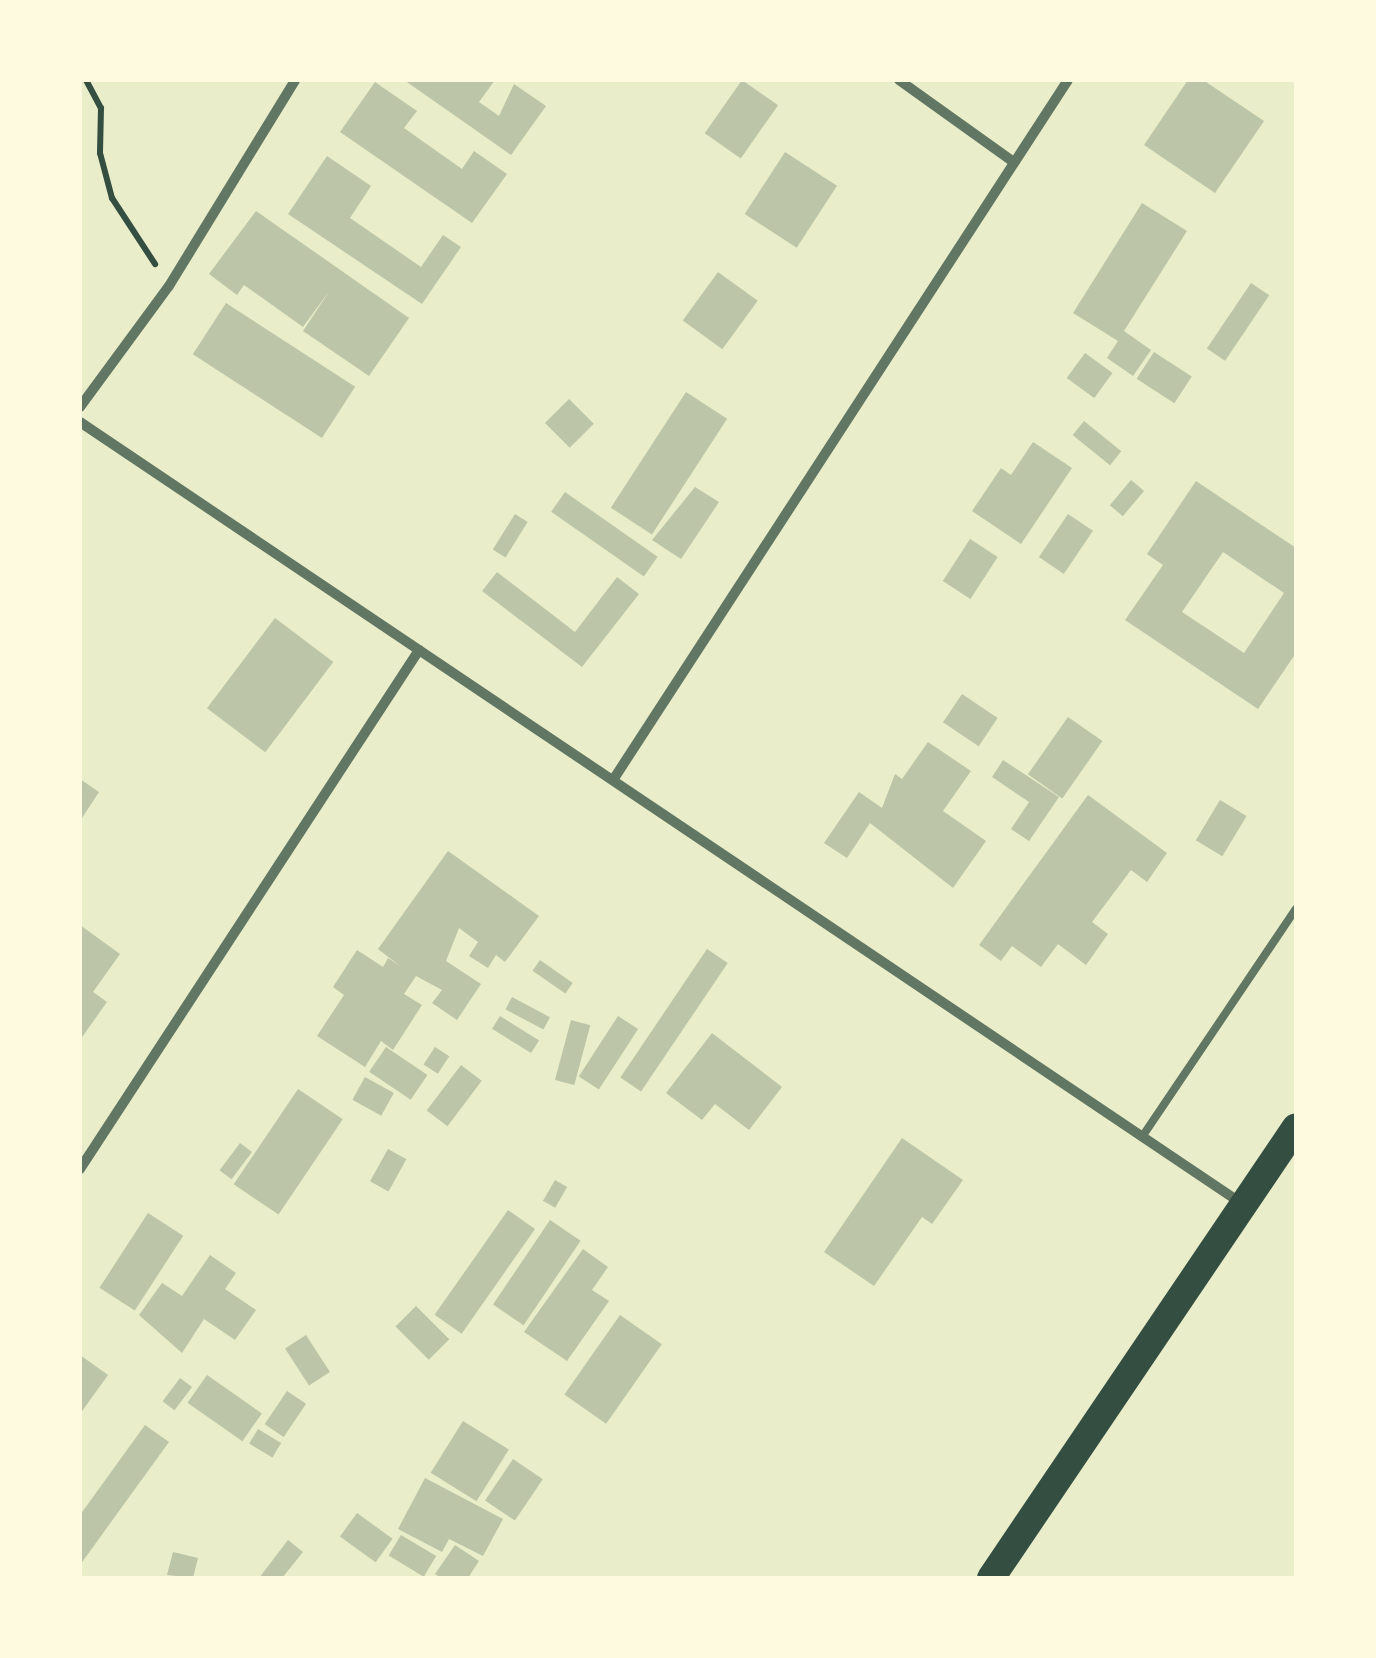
<!DOCTYPE html>
<html>
<head>
<meta charset="utf-8">
<style>
	body { margin:0 }
	#map { position:relative; width:1376px; height:1658px; overflow:hidden; background:#e9edc9; font-family:"DejaVu Sans",sans-serif }
	div>[style] { position:absolute }
	.building>* { inset:0; background:#bcc5a7; transform-origin:0 0 }
	.path>* { height:6px; margin:-3px; padding:0 3px; transform-origin:3px; border-radius:3px; background:#344e41 }
	.service>* { height:8px; margin:-4px; padding:0 4px; transform-origin:4px; border-radius:4px; background:#617663 }
	.minor>* { height:10px; margin:-5px; padding:0 5px; transform-origin:5px; border-radius:5px; background:#617663 }
	.trunk>* { height:28px; margin:-14px; padding:0 14px; transform-origin:14px; border-radius:14px; background:#344e41 }
	span { translate:-50% -50%; white-space:nowrap; text-align:center; line-height:1.15; -webkit-text-stroke:9px #fefae0; paint-order:stroke }
	.frame { position:absolute; inset:0; border:82px solid #fefae0; pointer-events:none }
</style>
</head>
<body>
<div id="map">
	<div class="building">
		<i style="clip-path:polygon(404px 80px,495px 80px,479px 102px,499px 116px,514px 84px,546px 106px,511px 155px)"></i>
		<i style="left:742px;top:80px;width:44px;height:65px;rotate:35deg"></i>
		<i style="clip-path:polygon(1188px 80px,1203px 80px,1264px 121px,1215px 193px,1144px 145px)"></i>
		<i style="clip-path:polygon(375px 82px,417px 111px,404px 128px,462px 169px,474px 151px,507px 174px,472px 223px,340px 132px)"></i>
		<i style="left:785px;top:152px;width:62px;height:74px;rotate:33deg"></i>
		<i style="clip-path:polygon(327px 156px,371px 186px,350px 218px,421px 267px,443px 235px,461px 247px,422px 304px,288px 214px)"></i>
		<i style="clip-path:polygon(1142px 203px,1187px 231px,1124px 331px,1151px 350px,1133px 376px,1107px 358px,1118px 341px,1073px 313px)"></i>
		<i style="clip-path:polygon(256px 211px,409px 318px,369px 376px,303px 331px,330px 290px,303px 327px,244px 285px,237px 295px,209px 274px)"></i>
		<i style="left:718px;top:272px;width:49px;height:60px;rotate:36deg"></i>
		<i style="left:1251px;top:283px;width:22px;height:79px;rotate:34deg"></i>
		<i style="left:226px;top:303px;width:154px;height:61px;rotate:33deg"></i>
		<i style="left:1154px;top:352px;width:45px;height:32px;rotate:33deg"></i>
		<i style="left:1085px;top:353px;width:34px;height:31px;rotate:36deg"></i>
		<i style="left:686px;top:392px;width:49px;height:138px;rotate:33deg"></i>
		<i style="left:569px;top:399px;width:35px;height:34px;rotate:45deg"></i>
		<i style="left:1084px;top:421px;width:48px;height:18px;rotate:39deg"></i>
		<i style="clip-path:polygon(1033px 442px,1072px 468px,1021px 544px,972px 511px,1001px 468px,1011px 475px)"></i>
		<i style="left:1131px;top:480px;width:17px;height:33px;rotate:40deg"></i>
		<i style="clip-path:polygon(evenodd,1196px 481px,1296px 548px,1296px 653px,1258px 709px,1125px 620px,1163px 565px,1147px 554px,1196px 481px,1223px 552px,1284px 593px,1244px 653px,1182px 612px,1223px 552px)"></i>
		<i style="clip-path:polygon(695px 487px,719px 502px,681px 559px,652px 540px)"></i>
		<i style="left:565px;top:492px;width:113px;height:24px;rotate:35deg"></i>
		<i style="left:515px;top:514px;width:15px;height:42px;rotate:32deg"></i>
		<i style="left:1068px;top:514px;width:30px;height:52px;rotate:34deg"></i>
		<i style="left:970px;top:539px;width:33px;height:50px;rotate:33deg"></i>
		<i style="clip-path:polygon(497px 572px,575px 632px,617px 577px,639px 594px,582px 667px,482px 591px)"></i>
		<i style="left:275px;top:618px;width:73px;height:113px;rotate:37deg"></i>
		<i style="left:962px;top:694px;width:43px;height:34px;rotate:34deg"></i>
		<i style="left:1068px;top:717px;width:42px;height:70px;rotate:35deg"></i>
		<i style="clip-path:polygon(928px 742px,971px 771px,943px 811px,986px 841px,953px 888px,870px 823px,847px 858px,824px 843px,859px 792px,882px 808px,895px 774px,902px 779px)"></i>
		<i style="clip-path:polygon(1003px 760px,1059px 797px,1029px 841px,1011px 829px,1029px 802px,992px 777px)"></i>
		<i style="clip-path:polygon(80px 779px,99px 792px,80px 821px)"></i>
		<i style="clip-path:polygon(1088px 795px,1167px 853px,1147px 882px,1131px 870px,1092px 922px,1108px 934px,1086px 965px,1058px 944px,1041px 967px,1012px 946px,1001px 961px,979px 945px)"></i>
		<i style="left:1220px;top:800px;width:31px;height:47px;rotate:31deg"></i>
		<i style="clip-path:polygon(448px 851px,539px 916px,505px 962px,496px 955px,488px 968px,469px 956px,478px 942px,459px 928px,446px 961px,481px 984px,457px 1020px,432px 1003px,442px 990px,416px 976px,404px 994px,422px 1005px,393px 1050px,381px 1041px,365px 1067px,317px 1036px,344px 995px,333px 987px,357px 950px,383px 967px,388px 958px,400px 966px,378px 949px)"></i>
		<i style="clip-path:polygon(80px 925px,120px 954px,93px 992px,107px 1002px,80px 1040px)"></i>
		<i style="left:707px;top:949px;width:25px;height:155px;rotate:34deg"></i>
		<i style="left:540px;top:960px;width:40px;height:13px;rotate:35deg"></i>
		<i style="left:512px;top:997px;width:43px;height:14px;rotate:28deg"></i>
		<i style="left:500px;top:1016px;width:46px;height:15px;rotate:32deg"></i>
		<i style="left:618px;top:1016px;width:24px;height:72px;rotate:33deg"></i>
		<i style="left:571px;top:1020px;width:20px;height:62px;rotate:15deg"></i>
		<i style="clip-path:polygon(712px 1033px,782px 1087px,749px 1130px,715px 1104px,702px 1120px,666px 1093px)"></i>
		<i style="left:386px;top:1047px;width:50px;height:30px;rotate:34deg"></i>
		<i style="left:435px;top:1047px;width:17px;height:21px;rotate:33deg"></i>
		<i style="left:461px;top:1065px;width:26px;height:57px;rotate:37deg"></i>
		<i style="left:365px;top:1077px;width:33px;height:26px;rotate:29deg"></i>
		<i style="left:298px;top:1089px;width:54px;height:115px;rotate:34deg"></i>
		<i style="clip-path:polygon(902px 1138px,963px 1180px,932px 1224px,922px 1217px,874px 1286px,824px 1252px)"></i>
		<i style="left:240px;top:1143px;width:15px;height:34px;rotate:37deg"></i>
		<i style="left:388px;top:1149px;width:21px;height:37px;rotate:29deg"></i>
		<i style="left:555px;top:1180px;width:14px;height:24px;rotate:30deg"></i>
		<i style="left:508px;top:1210px;width:33px;height:128px;rotate:35deg"></i>
		<i style="left:148px;top:1213px;width:42px;height:89px;rotate:33deg"></i>
		<i style="left:550px;top:1220px;width:37px;height:102px;rotate:34deg"></i>
		<i style="clip-path:polygon(583px 1249px,608px 1267px,592px 1290px,609px 1301px,567px 1361px,524px 1332px)"></i>
		<i style="clip-path:polygon(210px 1255px,236px 1273px,225px 1289px,256px 1310px,235px 1340px,204px 1319px,182px 1353px,139px 1315px,162px 1283px,182px 1296px)"></i>
		<i style="left:416px;top:1306px;width:47px;height:29px;rotate:45deg"></i>
		<i style="left:620px;top:1315px;width:51px;height:97px;rotate:35deg"></i>
		<i style="left:306px;top:1335px;width:44px;height:25px;rotate:57deg"></i>
		<i style="clip-path:polygon(80px 1355px,108px 1375px,80px 1414px)"></i>
		<i style="left:207px;top:1375px;width:67px;height:34px;rotate:35deg"></i>
		<i style="left:180px;top:1378px;width:15px;height:29px;rotate:37deg"></i>
		<i style="left:287px;top:1391px;width:23px;height:40px;rotate:34deg"></i>
		<i style="left:463px;top:1421px;width:54px;height:61px;rotate:32deg"></i>
		<i style="clip-path:polygon(145px 1425px,169px 1442px,80px 1565px,80px 1515px)"></i>
		<i style="left:258px;top:1429px;width:27px;height:17px;rotate:31deg"></i>
		<i style="left:513px;top:1459px;width:36px;height:50px;rotate:34deg"></i>
		<i style="clip-path:polygon(425px 1478px,503px 1519px,483px 1556px,449px 1539px,442px 1552px,398px 1529px)"></i>
		<i style="left:357px;top:1513px;width:44px;height:29px;rotate:36deg"></i>
		<i style="left:401px;top:1535px;width:41px;height:24px;rotate:31deg"></i>
		<i style="clip-path:polygon(288px 1540px,303px 1552px,282px 1578px,259px 1578px)"></i>
		<i style="clip-path:polygon(455px 1545px,479px 1561px,468px 1578px,441px 1578px,435px 1574px)"></i>
		<i style="clip-path:polygon(173px 1552px,198px 1558px,193px 1578px,167px 1575px)"></i>
	</div>
	<div class="path">
		<i style="left:86px;top:80px;width:32px;rotate:62deg"></i>
		<i style="left:101px;top:108px;width:45px;rotate:91.3deg"></i>
		<i style="left:100px;top:153px;width:47px;rotate:75.1deg"></i>
		<i style="left:112px;top:198px;width:79px;rotate:56.9deg"></i>
	</div>
	<div class="service">
		<i style="left:1142px;top:1137px;width:275px;rotate:-56deg"></i>
	</div>
	<div class="minor">
		<i style="left:899px;top:80px;width:139px;rotate:35.6deg"></i>
		<i style="left:80px;top:407px;width:150px;rotate:-53.7deg"></i>
		<i style="left:169px;top:286px;width:241px;rotate:-58.5deg"></i>
		<i style="left:80px;top:422px;width:1399px;rotate:33.93deg"></i>
		<i style="left:615px;top:777px;width:831px;rotate:-56.98deg"></i>
		<i style="left:80px;top:1169px;width:620px;rotate:-56.85deg"></i>
	</div>
	<div class="trunk">
		<i style="left:991px;top:1578px;width:544px;rotate:-55.93deg"></i>
	</div>
	<div class="frame"></div>
</div>
</body>
</html>
